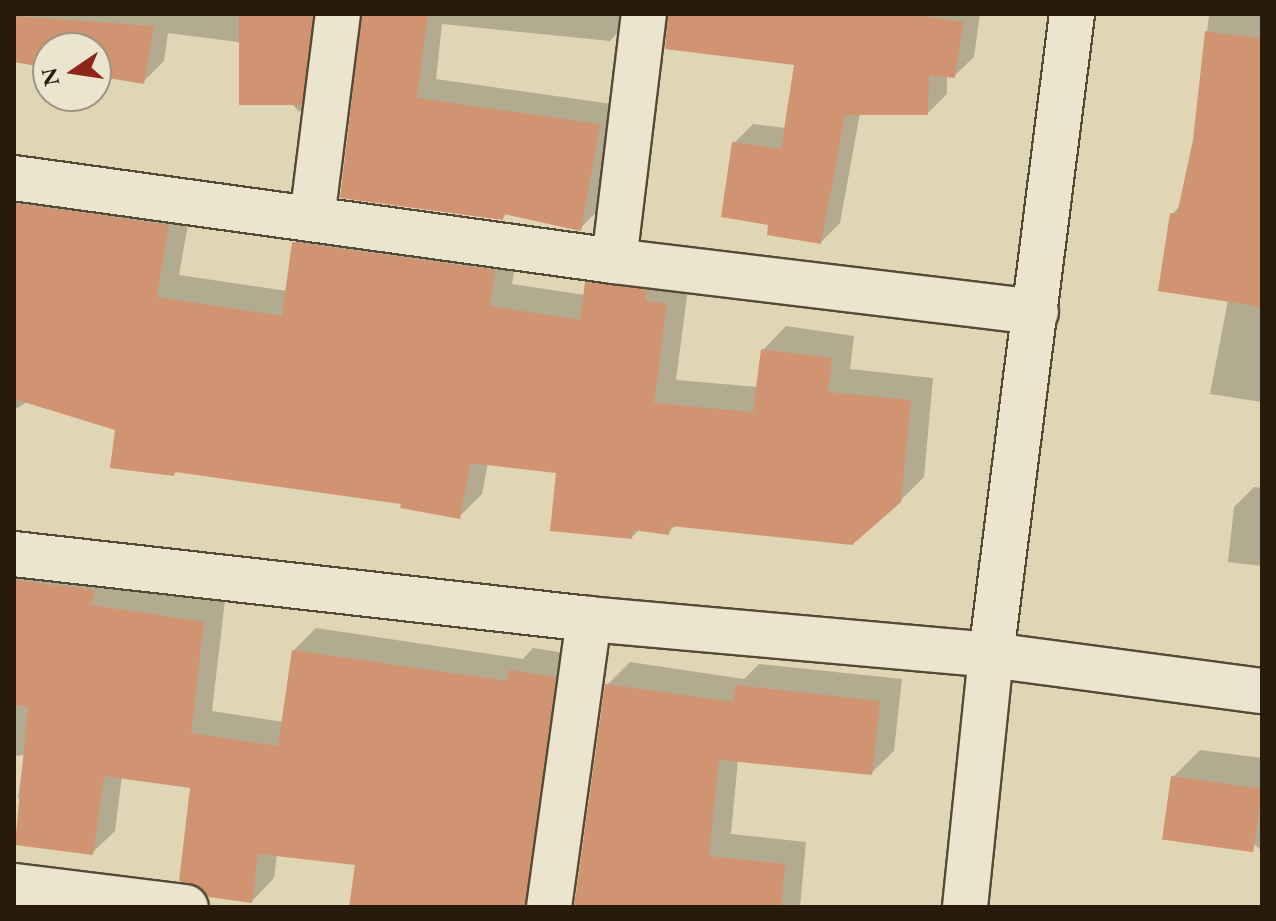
<!DOCTYPE html>
<html>
<head>
<meta charset="utf-8">
<style>
	body { margin:0 }
	#map { position:relative; width:1276px; height:921px; overflow:hidden; background:#e0d6b5; font-family:"EB Garamond",serif }
	div>[style] { position:absolute }
	.shadow>* { inset:0; background:#0003 }
	.building>* { inset:0; background:#d19472; transform-origin:0 0 }
	.roads { filter:drop-shadow(2px 0 #564a36) drop-shadow(-2px 0 #564a36) drop-shadow(0 2px #564a36) drop-shadow(0 -2px #564a36) }
	.minor>* { height:44px; margin:-22px; padding:0 22px; transform-origin:22px; border-radius:22px; background:#ebe4cf }
	.tertiary>* { height:44px; margin:-22px; padding:0 22px; transform-origin:22px; border-radius:22px; background:#ebe4cf }
	span { translate:-50% -50%; white-space:nowrap; text-align:center; line-height:1.15; -webkit-text-stroke:7px #ebe4cf; paint-order:stroke }
	.frame { position:absolute; inset:0; border:16px solid #281b0c; pointer-events:none }
	.north { position:absolute; left:32px; top:32px; width:80px; height:80px; box-sizing:border-box; background:#ebe4cf; border:2px solid #9d9481; border-radius:50%; rotate:257deg; font-size:22px; font-weight:700; line-height:32px; text-align:center; color:#281b0c }
	.north::after { content:''; display:block; margin:auto; width:28px; height:36px; background:#8f2418; clip-path:polygon(50% 0,100% 100%,50% 72%,0 100%) }
</style>
</head>
<body>
<div id="map">
	<div class="shadow">
		<i style="clip-path:polygon(14px 14px,332px 14px,320px 91px,299px 112px,238px 42px,168px 33px,164px 61px,143px 82px,96px 74px,96px 48px,48px 48px,48px 66px,14px 60px)"></i>
		<i style="clip-path:polygon(364px 14px,635px 14px,610px 41px,442px 24px,436px 79px,619px 105px,599px 209px,580px 229px,508px 213px,502px 218px,342px 196px)"></i>
		<i style="clip-path:polygon(669px 14px,980px 14px,974px 57px,954px 76px,947px 75px,947px 94px,928px 113px,860px 113px,840px 223px,821px 242px,771px 223px,734px 143px,753px 124px,786px 128px,797px 64px)"></i>
		<i style="clip-path:polygon(1209px 14px,1262px 14px,1262px 402px,1210px 394px,1228px 300px,1172px 214px,1181px 205px,1195px 140px)"></i>
		<i style="clip-path:polygon(14px 173px,192px 202px,179px 275px,287px 291px,294px 243px,318px 219px,518px 247px,512px 284px,585px 295px,587px 283px,610px 260px,689px 281px,676px 380px,758px 387px,763px 350px,786px 326px,854px 336px,850px 369px,933px 378px,924px 477px,900px 501px,676px 525px,668px 533px,640px 529px,632px 537px,558px 471px,488px 463px,482px 494px,459px 517px,403px 502px,178px 470px,174px 474px,117px 429px,29px 401px,14px 410px)"></i>
		<i style="clip-path:polygon(1254px 487px,1262px 488px,1262px 566px,1228px 562px,1234px 507px)"></i>
		<i style="clip-path:polygon(14px 576px,225px 600px,212px 711px,284px 722px,294px 650px,316px 628px,523px 659px,533px 648px,577px 655px,564px 907px,351px 907px,357px 863px,277px 854px,274px 878px,252px 901px,192px 786px,122px 776px,115px 831px,92px 853px,18px 798px,24px 755px,14px 756px)"></i>
		<i style="clip-path:polygon(630px 662px,744px 679px,759px 664px,902px 679px,894px 751px,871px 773px,738px 760px,731px 834px,806px 842px,800px 907px,576px 907px,607px 685px)"></i>
		<i style="clip-path:polygon(1200px 750px,1262px 758px,1262px 851px,1173px 777px)"></i>
	</div>
	<div class="building">
		<i style="left:239px;top:14px;width:74px;height:91px"></i>
		<i style="clip-path:polygon(362px 14px,428px 14px,417px 98px,600px 124px,581px 231px,504px 214px,503px 220px,340px 198px)"></i>
		<i style="clip-path:polygon(668px 14px,911px 14px,963px 22px,955px 78px,929px 75px,928px 115px,845px 115px,821px 244px,767px 235px,768px 225px,721px 217px,732px 142px,781px 149px,794px 65px,665px 49px)"></i>
		<i style="clip-path:polygon(14px 16px,154px 26px,144px 84px,96px 76px,96px 48px,48px 48px,48px 68px,14px 62px)"></i>
		<i style="clip-path:polygon(1205px 31px,1262px 39px,1262px 307px,1158px 291px,1170px 213px,1177px 214px,1193px 140px)"></i>
		<i style="clip-path:polygon(14px 203px,169px 225px,157px 297px,282px 316px,292px 242px,495px 270px,490px 306px,580px 320px,585px 282px,647px 290px,645px 301px,667px 304px,654px 403px,753px 412px,761px 349px,832px 358px,828px 392px,911px 400px,901px 502px,852px 545px,670px 526px,669px 535px,633px 530px,632px 539px,550px 531px,556px 473px,470px 463px,460px 519px,400px 508px,401px 504px,175px 472px,174px 476px,110px 468px,115px 430px,14px 399px)"></i>
		<i style="clip-path:polygon(14px 580px,95px 590px,91px 605px,204px 622px,191px 733px,278px 746px,292px 650px,507px 681px,509px 670px,556px 677px,525px 907px,349px 907px,355px 865px,258px 854px,252px 903px,209px 897px,200px 887px,179px 881px,190px 788px,104px 776px,93px 855px,15px 845px,28px 706px,14px 705px)"></i>
		<i style="clip-path:polygon(605px 684px,733px 702px,735px 685px,880px 701px,872px 775px,719px 760px,709px 856px,785px 864px,781px 907px,574px 907px)"></i>
		<i style="left:1171px;top:776px;width:92px;height:64px;rotate:8deg"></i>
	</div>
	<div class="roads">
		<div class="minor">
			<i style="left:14px;top:178px;width:606px;rotate:7.88deg"></i>
			<i style="left:614px;top:261px;width:425px;rotate:6.9deg"></i>
			<i style="left:312px;top:219px;width:207px;rotate:-82.8deg"></i>
			<i style="left:614px;top:261px;width:249px;rotate:-83.1deg"></i>
			<i style="left:14px;top:554px;width:579px;rotate:6.45deg"></i>
			<i style="left:589px;top:619px;width:404px;rotate:5.1deg"></i>
			<i style="left:991px;top:655px;width:273px;rotate:7.6deg"></i>
			<i style="left:14px;top:886px;width:173px;rotate:7deg"></i>
			<i style="left:549px;top:907px;width:291px;rotate:-82.1deg"></i>
		</div>
		<div class="tertiary">
			<i style="left:965px;top:907px;width:253px;rotate:-84.1deg"></i>
			<i style="left:991px;top:655px;width:646px;rotate:-82.8deg"></i>
		</div>
	</div>
	<div class="frame"></div>
	<div class="north">N</div>
</div>
</body>
</html>
